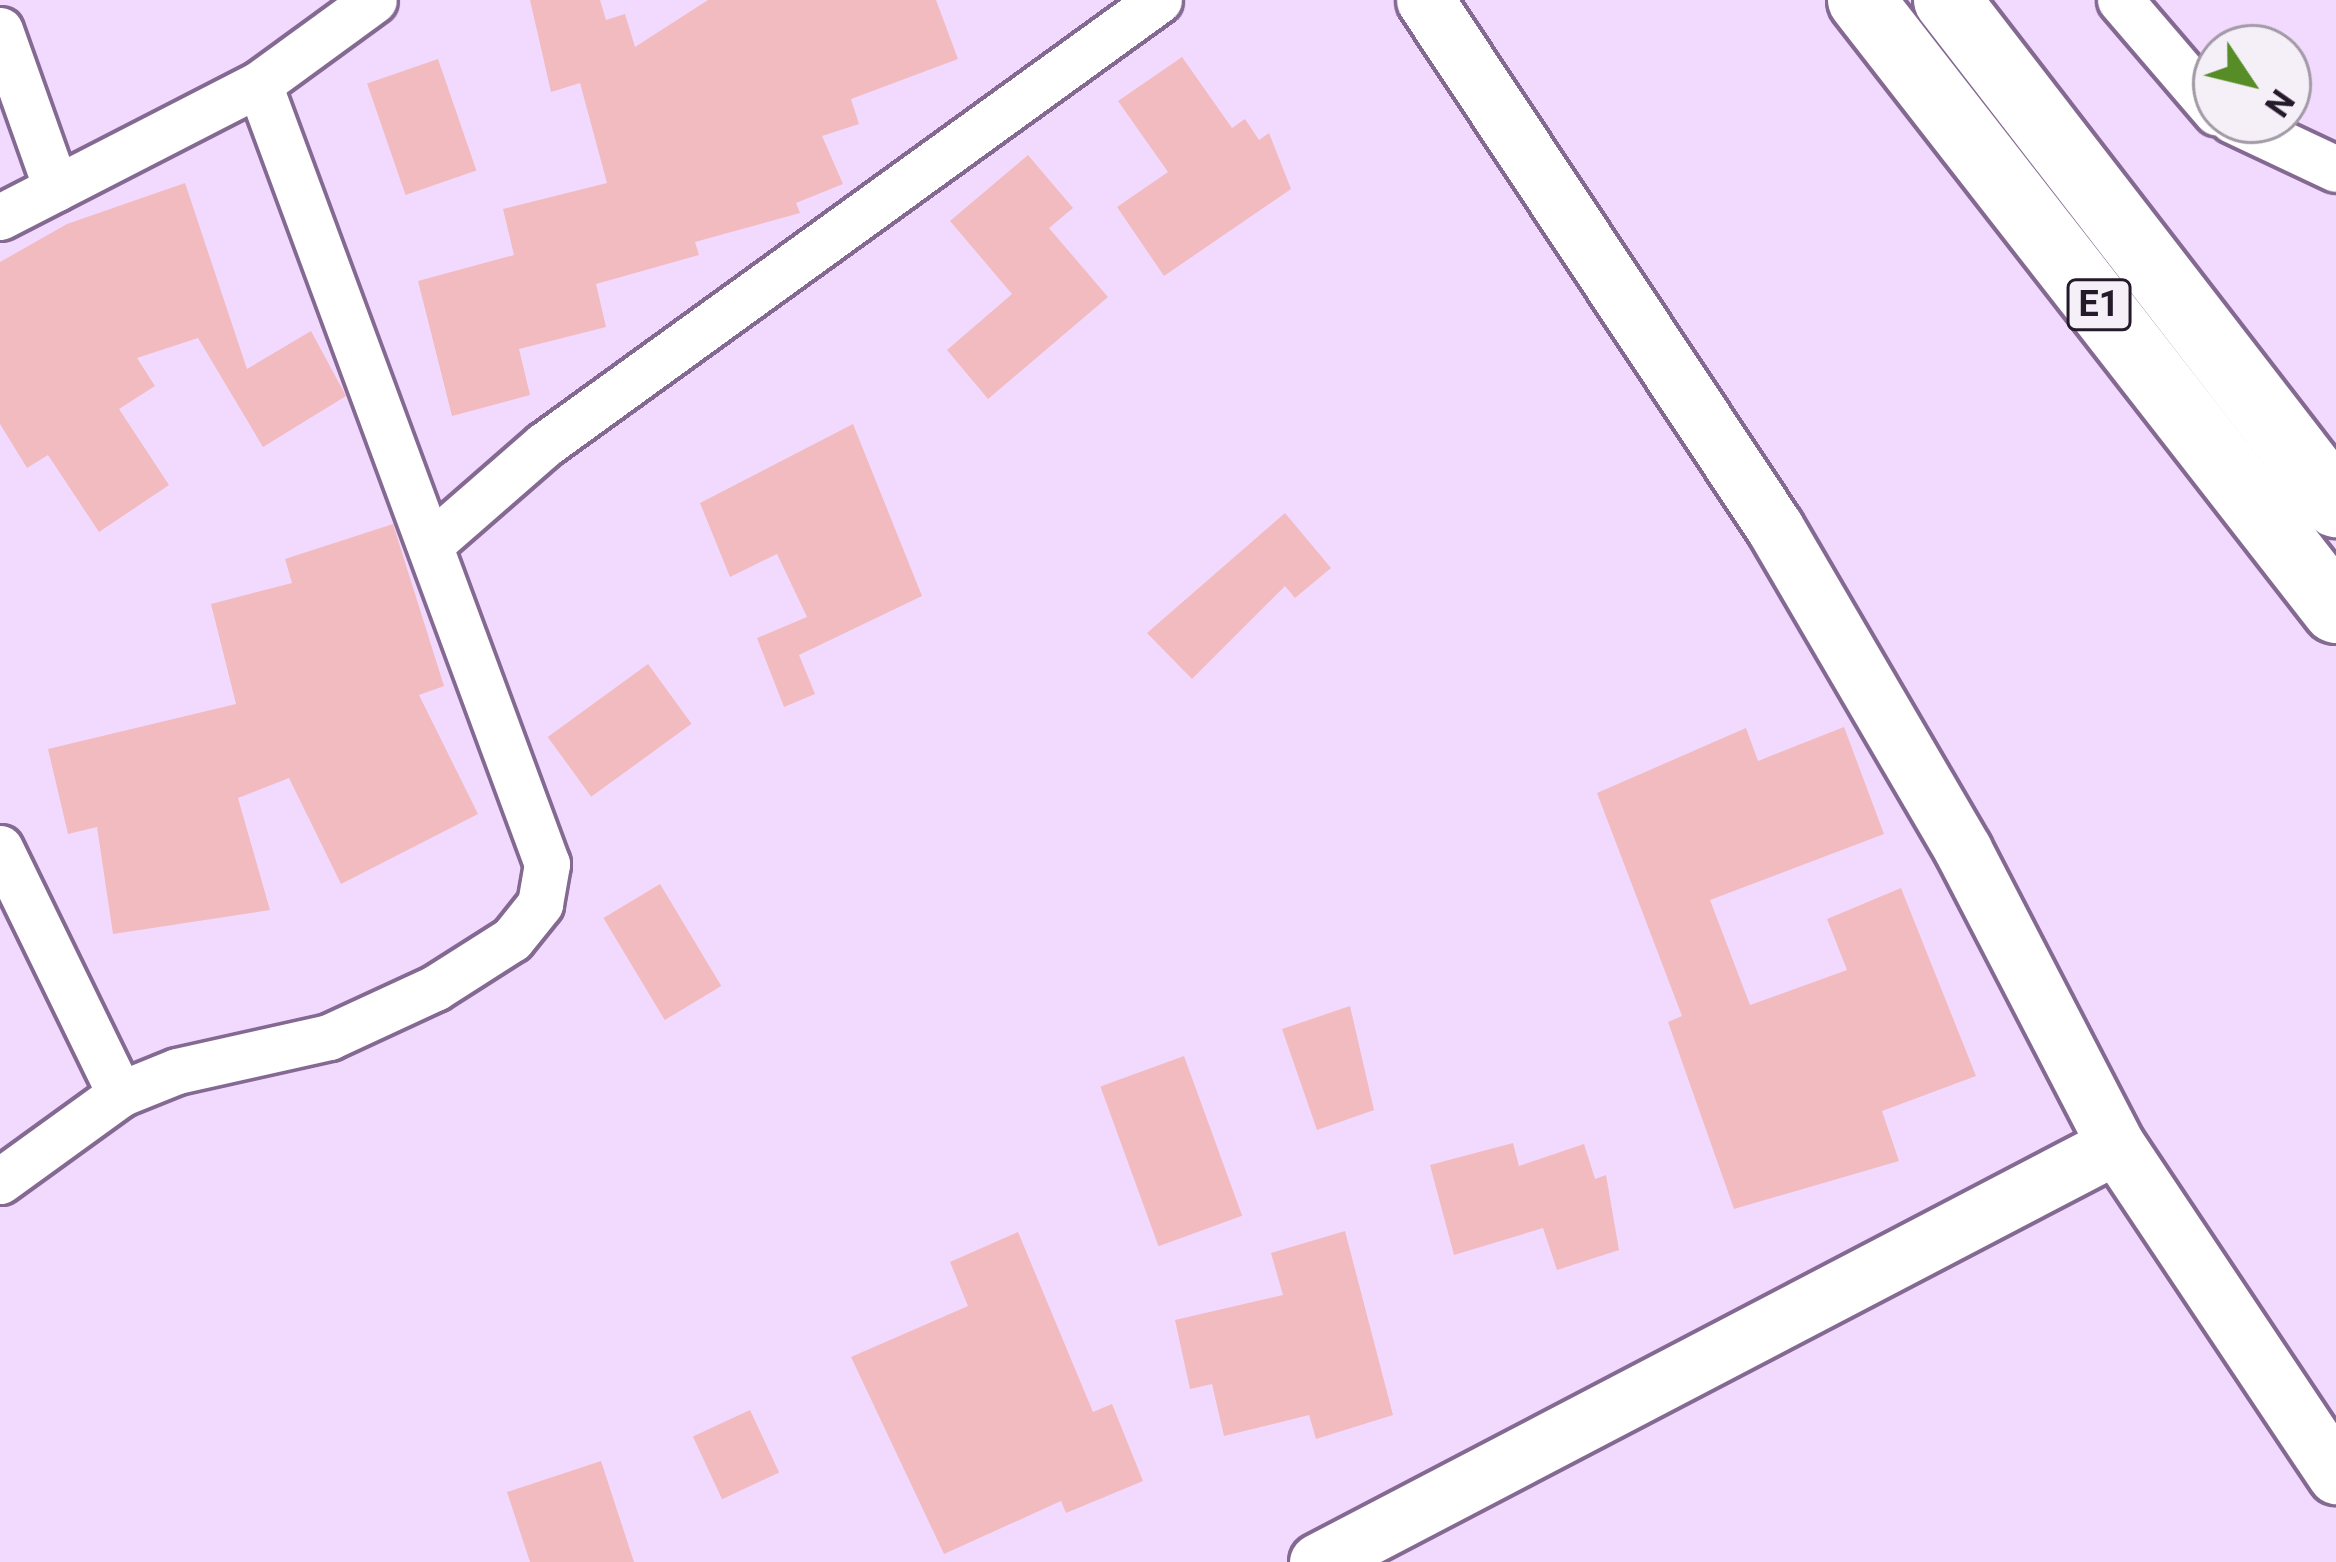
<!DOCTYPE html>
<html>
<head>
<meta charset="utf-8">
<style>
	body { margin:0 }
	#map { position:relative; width:2336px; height:1562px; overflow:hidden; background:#f2daff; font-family:Roboto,sans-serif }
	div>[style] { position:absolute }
	.building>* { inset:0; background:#f2bbbf; transform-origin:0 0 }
	.roads { filter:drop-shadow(3px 0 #846992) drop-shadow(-3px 0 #846992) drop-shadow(0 3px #846992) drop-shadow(0 -3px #846992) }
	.minor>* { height:45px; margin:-22.5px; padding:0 22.5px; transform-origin:22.5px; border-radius:22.5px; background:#fff }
	.tertiary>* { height:57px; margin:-28.5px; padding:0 28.5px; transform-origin:28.5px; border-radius:28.5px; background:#fff }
	.motorway>* { height:66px; margin:-33px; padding:0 33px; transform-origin:33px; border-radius:33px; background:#fff }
	span { translate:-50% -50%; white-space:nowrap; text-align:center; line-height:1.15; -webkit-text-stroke:10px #f5eff8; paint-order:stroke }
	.shield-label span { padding:3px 9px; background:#f5eff8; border:3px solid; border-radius:9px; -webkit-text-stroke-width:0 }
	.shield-label { font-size:36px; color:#251a2a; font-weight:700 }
	.north { position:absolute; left:2192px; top:24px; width:120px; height:120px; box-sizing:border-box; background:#f5eff8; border:3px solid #a29aa6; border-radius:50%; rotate:125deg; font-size:33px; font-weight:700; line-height:48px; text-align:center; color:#251a2a }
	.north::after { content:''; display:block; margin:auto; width:42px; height:54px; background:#568d27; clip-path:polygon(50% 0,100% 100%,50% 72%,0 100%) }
</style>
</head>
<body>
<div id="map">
	<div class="building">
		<i style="clip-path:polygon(530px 0,600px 0,606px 20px,625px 14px,635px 47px,708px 0,936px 0,958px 59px,851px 99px,859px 124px,822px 136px,843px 184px,796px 203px,800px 213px,695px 242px,699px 255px,596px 284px,606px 327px,519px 349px,530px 395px,452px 416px,418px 281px,514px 255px,503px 209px,607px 183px,580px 83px,551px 92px)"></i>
		<i style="clip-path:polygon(1182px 57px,1232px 128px,1245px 119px,1259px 140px,1269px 133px,1291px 189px,1164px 276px,1117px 207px,1168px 172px,1118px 101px)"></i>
		<i style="left:438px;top:59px;width:118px;height:75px;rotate:71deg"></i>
		<i style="clip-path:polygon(1028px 155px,1073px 208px,1049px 228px,1108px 297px,988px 399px,947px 350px,1012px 294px,950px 221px)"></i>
		<i style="clip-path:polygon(185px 183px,247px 369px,311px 331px,346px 396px,263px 447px,198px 338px,137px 358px,155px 386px,119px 409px,169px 485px,99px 532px,48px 455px,27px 468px,0 424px,0 262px,67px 224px)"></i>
		<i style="clip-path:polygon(853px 424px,922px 596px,799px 655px,815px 694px,784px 707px,757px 638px,807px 617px,777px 554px,730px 577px,700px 503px)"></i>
		<i style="clip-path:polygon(1285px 513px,1331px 568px,1295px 598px,1285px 586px,1192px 679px,1147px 633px)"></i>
		<i style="clip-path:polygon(393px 524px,444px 686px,419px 695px,478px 814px,341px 884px,289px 778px,238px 798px,270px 910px,113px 934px,97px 827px,68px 834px,48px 749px,236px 704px,211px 604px,292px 583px,285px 559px)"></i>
		<i style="left:648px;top:664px;width:74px;height:124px;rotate:54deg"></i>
		<i style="clip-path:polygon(1844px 727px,1884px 834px,1710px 900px,1750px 1005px,1847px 970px,1827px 919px,1901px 888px,1976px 1076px,1882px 1111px,1899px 1161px,1734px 1209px,1668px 1022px,1682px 1016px,1597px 793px,1746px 728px,1758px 761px)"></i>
		<i style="left:660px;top:884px;width:119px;height:66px;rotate:59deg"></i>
		<i style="clip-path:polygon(1350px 1006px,1374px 1110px,1317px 1130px,1282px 1029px)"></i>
		<i style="left:1184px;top:1056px;width:170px;height:89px;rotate:70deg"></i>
		<i style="clip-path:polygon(1513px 1143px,1519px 1166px,1584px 1144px,1595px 1179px,1606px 1175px,1619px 1250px,1557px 1270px,1543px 1228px,1454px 1255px,1430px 1165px)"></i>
		<i style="clip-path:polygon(1345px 1231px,1393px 1415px,1316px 1439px,1309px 1415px,1224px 1436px,1212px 1384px,1190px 1389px,1175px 1320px,1283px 1295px,1271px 1253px)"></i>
		<i style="clip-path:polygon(1018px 1232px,1093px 1412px,1112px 1404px,1143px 1481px,1066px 1513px,1061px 1501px,944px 1554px,851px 1357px,968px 1306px,950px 1262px)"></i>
		<i style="left:750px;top:1410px;width:69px;height:63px;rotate:65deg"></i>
		<i style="clip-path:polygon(601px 1461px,634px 1562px,530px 1562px,507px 1492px)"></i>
	</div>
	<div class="roads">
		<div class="minor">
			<i style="left:2120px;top:0;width:148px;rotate:49.4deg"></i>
			<i style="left:0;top:30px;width:168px;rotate:70.5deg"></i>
			<i style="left:2232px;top:120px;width:115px;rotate:25.2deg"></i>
			<i style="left:0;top:217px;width:291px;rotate:-27.2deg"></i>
			<i style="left:259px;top:84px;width:142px;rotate:-36.1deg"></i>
			<i style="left:434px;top:541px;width:146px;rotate:-41.1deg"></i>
			<i style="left:544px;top:445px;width:759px;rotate:-35.89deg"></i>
			<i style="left:0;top:848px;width:274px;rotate:64deg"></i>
			<i style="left:0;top:1181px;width:148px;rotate:-35.9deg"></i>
			<i style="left:120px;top:1094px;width:61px;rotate:-22deg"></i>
			<i style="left:177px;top:1071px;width:156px;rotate:-12.6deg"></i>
			<i style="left:329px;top:1037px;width:117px;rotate:-24.8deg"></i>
			<i style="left:435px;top:988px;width:91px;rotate:-32.5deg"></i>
			<i style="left:512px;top:939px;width:45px;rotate:-51.3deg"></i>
			<i style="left:540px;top:904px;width:41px;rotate:-80.1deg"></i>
			<i style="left:547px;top:864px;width:831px;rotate:-110.27deg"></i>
		</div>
		<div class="tertiary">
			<i style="left:1425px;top:0;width:633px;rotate:56.46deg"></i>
			<i style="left:1775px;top:528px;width:373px;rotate:59.7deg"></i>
			<i style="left:1963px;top:850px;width:332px;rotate:62.6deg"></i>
			<i style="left:2116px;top:1145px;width:397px;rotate:56.3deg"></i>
			<i style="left:1318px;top:1562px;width:900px;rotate:-27.59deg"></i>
		</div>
		<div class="motorway">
			<i style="left:1861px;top:0;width:773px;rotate:52.09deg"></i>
			<i style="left:1947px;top:0;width:637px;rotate:52.34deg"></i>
		</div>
	</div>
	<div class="shield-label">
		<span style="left:2099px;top:305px">E1</span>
	</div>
	<div class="north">N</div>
</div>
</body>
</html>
